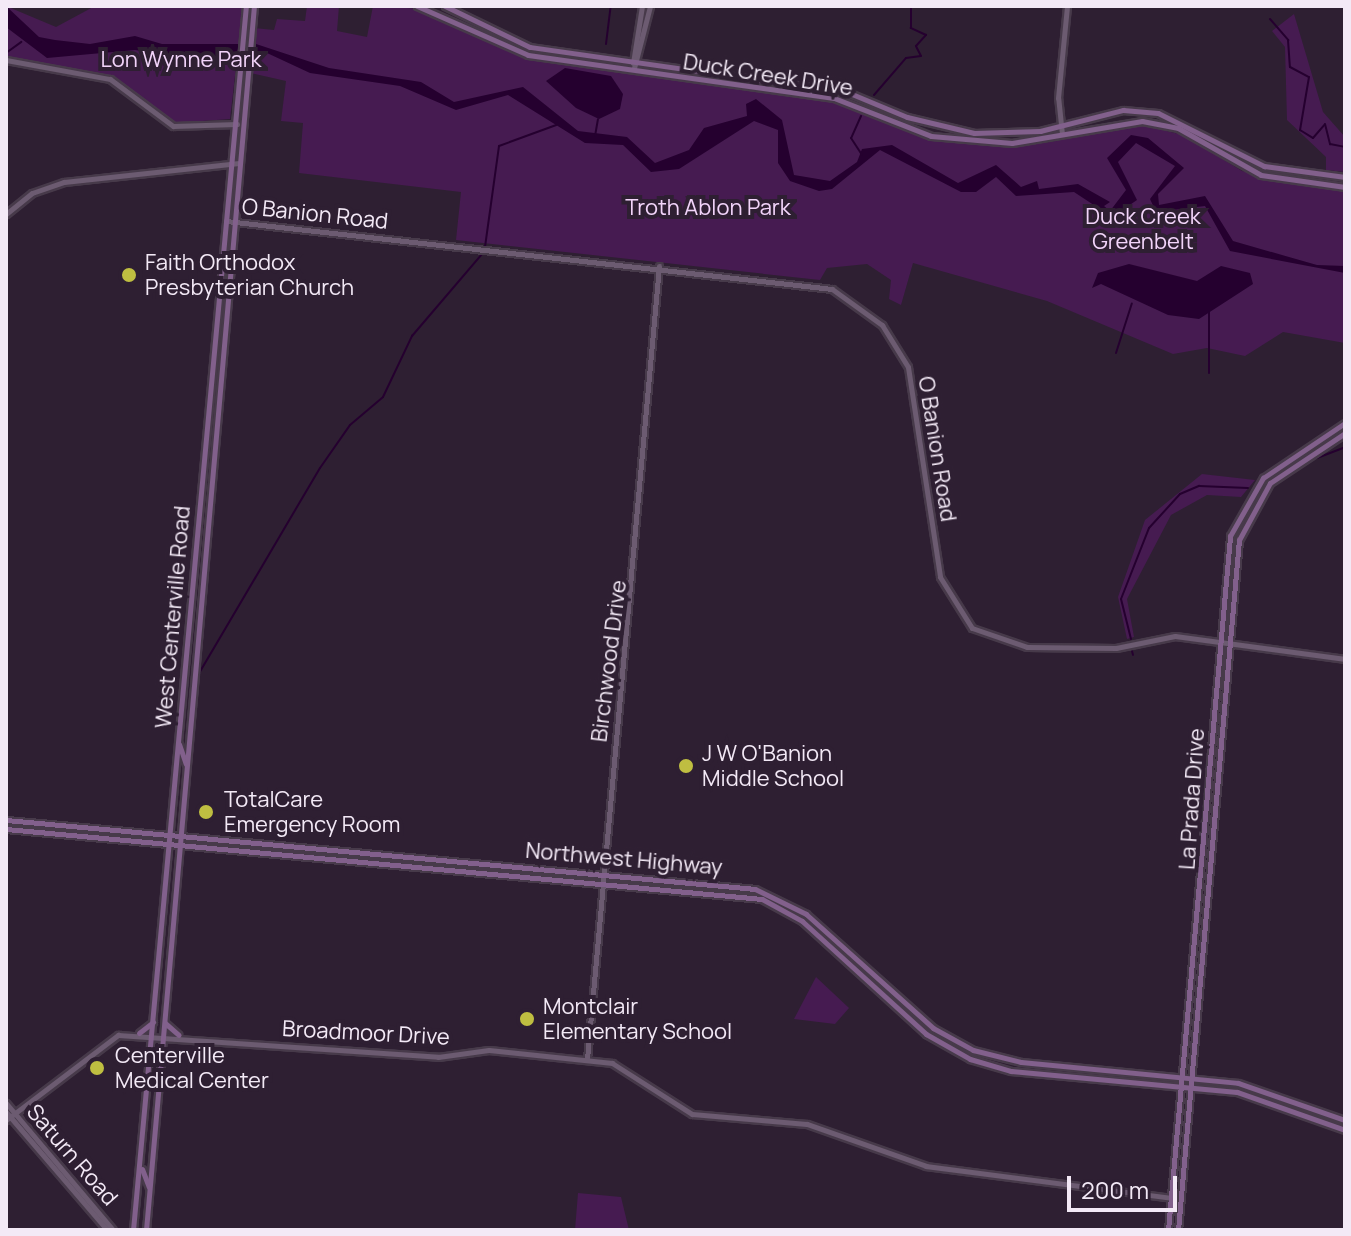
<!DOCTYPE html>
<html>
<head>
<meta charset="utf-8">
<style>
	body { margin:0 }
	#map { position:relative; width:1351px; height:1236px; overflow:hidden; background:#2e1f32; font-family:Manrope,sans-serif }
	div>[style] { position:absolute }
	.green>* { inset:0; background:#461b51 }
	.water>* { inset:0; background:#25002f }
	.stream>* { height:2px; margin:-1px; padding:0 1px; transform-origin:1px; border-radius:1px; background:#25002f }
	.roads { filter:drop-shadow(2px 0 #473a4a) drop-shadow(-2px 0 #473a4a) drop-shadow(0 2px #473a4a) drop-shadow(0 -2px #473a4a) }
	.tertiary>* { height:5px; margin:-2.5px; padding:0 2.5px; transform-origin:2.5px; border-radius:2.5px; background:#6c5b71 }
	.secondary>* { height:5px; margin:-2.5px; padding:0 2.5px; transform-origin:2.5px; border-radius:2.5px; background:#82608c }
	.dots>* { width:22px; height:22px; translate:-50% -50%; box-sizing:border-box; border:4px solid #2e1f32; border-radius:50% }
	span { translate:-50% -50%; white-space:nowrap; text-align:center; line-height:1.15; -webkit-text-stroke:8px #2e1f32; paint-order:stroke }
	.park-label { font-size:22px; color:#f2d4fa }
	.street-label { font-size:22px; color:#f3e9f6 }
	.poi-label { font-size:22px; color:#f3e9f6 }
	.left { translate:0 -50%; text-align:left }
	.frame { position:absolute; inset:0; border:8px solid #f3e9f6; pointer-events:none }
	.scale { position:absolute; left:1067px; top:1176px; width:110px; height:36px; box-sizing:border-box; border:4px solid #f3e9f6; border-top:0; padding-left:10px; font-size:24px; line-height:28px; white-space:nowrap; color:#f3e9f6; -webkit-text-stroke:6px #2e1f32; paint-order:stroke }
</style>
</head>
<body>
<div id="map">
	<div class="green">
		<i style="clip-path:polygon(6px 6px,56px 27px,95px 6px,243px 6px,230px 119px,175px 123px,107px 75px,36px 70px,6px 58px)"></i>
		<i style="clip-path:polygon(307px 6px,339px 6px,337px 31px,367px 37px,373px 6px,423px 9px,526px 56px,850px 105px,938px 141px,1044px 143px,1142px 125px,1183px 135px,1242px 171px,1345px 190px,1345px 343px,1283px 332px,1245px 356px,1207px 348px,1173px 354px,1047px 301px,913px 263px,901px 305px,889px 299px,891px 280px,867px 264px,827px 268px,820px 280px,456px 240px,461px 192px,299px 173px,303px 123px,281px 121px,286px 81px,251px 73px,254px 28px,274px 30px,277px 19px,305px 21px)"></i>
		<i style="clip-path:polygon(1294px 14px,1323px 112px,1345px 137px,1345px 172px,1326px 170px,1326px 157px,1287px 120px,1285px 47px,1272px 31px)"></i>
		<i style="clip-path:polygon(1202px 474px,1255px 480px,1241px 497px,1207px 495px,1171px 515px,1127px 599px,1134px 637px,1127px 639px,1118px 597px,1145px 520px)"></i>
		<i style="clip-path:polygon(816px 977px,849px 1008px,835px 1024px,794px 1019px)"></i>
		<i style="clip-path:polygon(578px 1193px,621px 1197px,629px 1230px,575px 1230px)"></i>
	</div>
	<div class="water">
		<i style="clip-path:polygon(6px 6px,39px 37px,55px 40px,90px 44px,135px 36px,162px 44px,256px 44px,329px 68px,421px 82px,454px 102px,523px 87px,578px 131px,627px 137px,655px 163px,689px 150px,704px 128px,747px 116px,746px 104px,756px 99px,782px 120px,794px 175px,830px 181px,857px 162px,862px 149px,892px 145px,958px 183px,996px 165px,1021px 187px,1037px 181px,1039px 189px,1078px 184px,1110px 202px,1104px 206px,1110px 211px,1126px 190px,1107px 158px,1131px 135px,1148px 138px,1184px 168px,1158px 194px,1159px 205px,1205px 196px,1233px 241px,1317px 265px,1345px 266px,1345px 273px,1230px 251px,1205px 206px,1156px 212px,1150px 199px,1175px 166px,1136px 143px,1118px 162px,1137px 200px,1112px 217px,1074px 192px,1016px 196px,996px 177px,976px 192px,961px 192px,880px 150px,832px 189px,819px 191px,790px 181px,778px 163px,778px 130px,754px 121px,679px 169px,651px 172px,623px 145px,585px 143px,508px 95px,456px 110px,400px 86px,310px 73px,267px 53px,189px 58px,135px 50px,47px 58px,6px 27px)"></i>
		<i style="clip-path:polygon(565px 68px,611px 76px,623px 94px,620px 109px,599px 119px,576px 108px,546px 81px)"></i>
		<i style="clip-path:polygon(1129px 264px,1197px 281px,1221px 266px,1250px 273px,1253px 284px,1199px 319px,1168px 315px,1101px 284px,1092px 288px,1098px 273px)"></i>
	</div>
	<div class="stream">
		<i style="left:1270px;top:19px;width:28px;rotate:49deg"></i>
		<i style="left:1288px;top:40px;width:27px;rotate:86deg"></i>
		<i style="left:1290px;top:67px;width:21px;rotate:28deg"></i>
		<i style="left:1309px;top:77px;width:54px;rotate:99.6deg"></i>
		<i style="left:1300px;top:130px;width:15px;rotate:32deg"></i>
		<i style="left:1313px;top:138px;width:18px;rotate:-49deg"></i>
		<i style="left:1325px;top:124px;width:21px;rotate:76deg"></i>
		<i style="left:1330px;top:144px;width:15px;rotate:11deg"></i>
		<i style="left:606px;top:44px;width:38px;rotate:-83deg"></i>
		<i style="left:6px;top:53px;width:19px;rotate:-36deg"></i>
		<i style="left:874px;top:95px;width:49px;rotate:-49.1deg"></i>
		<i style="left:906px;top:58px;width:15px;rotate:-8deg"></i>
		<i style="left:921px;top:56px;width:11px;rotate:-117deg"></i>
		<i style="left:916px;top:46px;width:15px;rotate:-48deg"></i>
		<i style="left:926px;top:35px;width:17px;rotate:-155deg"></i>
		<i style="left:911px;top:28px;width:22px;rotate:-90deg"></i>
		<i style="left:861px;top:116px;width:24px;rotate:114deg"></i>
		<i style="left:851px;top:138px;width:20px;rotate:57deg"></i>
		<i style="left:595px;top:136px;width:17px;rotate:-80deg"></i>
		<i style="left:485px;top:247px;width:102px;rotate:-82.1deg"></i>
		<i style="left:499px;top:146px;width:61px;rotate:-20.2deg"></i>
		<i style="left:1116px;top:353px;width:52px;rotate:-72.3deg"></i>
		<i style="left:1209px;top:373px;width:61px;rotate:-90deg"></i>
		<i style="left:1317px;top:458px;width:30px;rotate:-21deg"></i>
		<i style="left:1131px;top:639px;width:41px;rotate:-104deg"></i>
		<i style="left:1121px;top:599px;width:76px;rotate:-68.5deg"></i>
		<i style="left:1149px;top:528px;width:46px;rotate:-47.6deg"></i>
		<i style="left:1180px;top:494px;width:21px;rotate:-23deg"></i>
		<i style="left:1199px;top:486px;width:49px;rotate:2.3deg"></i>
		<i style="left:1132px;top:651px;width:4px;rotate:76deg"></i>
		<i style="left:198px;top:675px;width:240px;rotate:-59.5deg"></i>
		<i style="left:320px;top:468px;width:52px;rotate:-55.1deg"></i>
		<i style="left:350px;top:425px;width:43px;rotate:-40.3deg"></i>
		<i style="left:383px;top:397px;width:68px;rotate:-64.6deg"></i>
		<i style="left:412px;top:336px;width:109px;rotate:-49.5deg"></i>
	</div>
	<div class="roads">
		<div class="tertiary">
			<i style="left:6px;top:60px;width:106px;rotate:10.4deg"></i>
			<i style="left:110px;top:79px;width:79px;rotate:36.7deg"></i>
			<i style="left:173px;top:126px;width:64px;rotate:-1.8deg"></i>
			<i style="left:633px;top:63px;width:58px;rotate:-81deg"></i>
			<i style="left:634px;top:68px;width:64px;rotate:-75.5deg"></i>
			<i style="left:1062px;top:134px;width:36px;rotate:-96deg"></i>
			<i style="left:1058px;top:98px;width:92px;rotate:-84.4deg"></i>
			<i style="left:6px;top:214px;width:33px;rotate:-39deg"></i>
			<i style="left:32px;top:193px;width:34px;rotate:-19deg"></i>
			<i style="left:64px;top:182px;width:176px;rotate:-6.2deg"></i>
			<i style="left:226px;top:221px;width:610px;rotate:6.4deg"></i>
			<i style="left:832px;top:289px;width:62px;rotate:35.8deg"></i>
			<i style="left:882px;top:325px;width:49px;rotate:58.2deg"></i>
			<i style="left:908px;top:367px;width:212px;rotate:81.3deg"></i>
			<i style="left:940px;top:577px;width:60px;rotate:57.9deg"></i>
			<i style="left:972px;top:628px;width:58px;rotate:19.1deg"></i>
			<i style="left:1027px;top:647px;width:89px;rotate:0.6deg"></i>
			<i style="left:1116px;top:648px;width:60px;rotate:-11.5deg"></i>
			<i style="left:1175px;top:636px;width:172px;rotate:7.7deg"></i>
			<i style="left:587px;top:1059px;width:796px;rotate:-84.81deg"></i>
			<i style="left:6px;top:1103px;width:166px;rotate:49.9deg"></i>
			<i style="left:6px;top:1112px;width:155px;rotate:49.4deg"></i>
			<i style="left:6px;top:1120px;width:141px;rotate:-37.2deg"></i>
			<i style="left:118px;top:1035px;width:321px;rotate:3.9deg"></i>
			<i style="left:438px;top:1057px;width:51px;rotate:-7.8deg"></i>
			<i style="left:489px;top:1050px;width:124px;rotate:6deg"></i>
			<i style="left:612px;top:1063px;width:95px;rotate:32.5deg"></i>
			<i style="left:692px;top:1114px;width:115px;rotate:5deg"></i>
			<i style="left:807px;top:1124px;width:126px;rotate:19.4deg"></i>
			<i style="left:926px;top:1166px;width:247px;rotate:7.4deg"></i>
		</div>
		<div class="secondary">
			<i style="left:417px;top:6px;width:121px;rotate:23.8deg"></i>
			<i style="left:528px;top:55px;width:309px;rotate:8deg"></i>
			<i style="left:834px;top:98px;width:104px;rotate:21.4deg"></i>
			<i style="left:931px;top:136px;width:81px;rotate:4.9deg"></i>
			<i style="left:1012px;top:143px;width:132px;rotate:-9.6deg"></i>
			<i style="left:1142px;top:121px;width:37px;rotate:11deg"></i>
			<i style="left:1178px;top:128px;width:95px;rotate:29.5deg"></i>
			<i style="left:1261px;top:175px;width:85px;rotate:8.1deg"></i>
			<i style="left:445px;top:6px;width:94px;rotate:25.8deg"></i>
			<i style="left:530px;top:47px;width:320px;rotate:8.1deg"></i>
			<i style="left:847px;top:92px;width:65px;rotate:22.6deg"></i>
			<i style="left:907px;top:117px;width:69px;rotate:13.4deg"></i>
			<i style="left:974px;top:133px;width:66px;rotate:-1.7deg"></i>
			<i style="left:1040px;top:131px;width:86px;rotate:-14.2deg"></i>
			<i style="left:1123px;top:110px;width:35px;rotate:5deg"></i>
			<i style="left:1158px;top:113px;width:119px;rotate:26.6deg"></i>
			<i style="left:1264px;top:166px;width:82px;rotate:7.7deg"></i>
			<i style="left:179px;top:744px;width:21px;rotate:71deg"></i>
			<i style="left:6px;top:820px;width:752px;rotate:5.26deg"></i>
			<i style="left:755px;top:889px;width:57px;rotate:26.1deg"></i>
			<i style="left:806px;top:914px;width:171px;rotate:41.9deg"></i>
			<i style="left:933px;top:1028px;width:46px;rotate:28.8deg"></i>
			<i style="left:973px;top:1050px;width:49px;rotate:14deg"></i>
			<i style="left:1021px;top:1062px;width:218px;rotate:5.5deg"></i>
			<i style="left:1238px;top:1083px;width:113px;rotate:19.1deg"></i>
			<i style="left:6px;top:829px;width:759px;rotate:5.29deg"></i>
			<i style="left:762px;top:899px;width:46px;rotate:28.8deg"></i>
			<i style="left:802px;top:921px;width:168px;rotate:42.3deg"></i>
			<i style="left:926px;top:1034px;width:51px;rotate:29.6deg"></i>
			<i style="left:970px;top:1059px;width:43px;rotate:16.3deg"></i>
			<i style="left:1011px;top:1071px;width:227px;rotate:5.3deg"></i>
			<i style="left:1237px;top:1092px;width:114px;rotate:19.4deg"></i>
			<i style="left:165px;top:1023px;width:18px;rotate:41deg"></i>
			<i style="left:139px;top:1033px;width:18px;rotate:-38deg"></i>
			<i style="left:142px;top:1169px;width:19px;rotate:69deg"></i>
			<i style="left:133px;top:1230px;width:1229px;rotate:-84.73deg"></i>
			<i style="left:146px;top:1230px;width:1229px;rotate:-84.96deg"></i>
			<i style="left:1168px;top:1230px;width:697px;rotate:-84.89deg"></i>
			<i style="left:1230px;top:536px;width:67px;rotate:-60.4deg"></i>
			<i style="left:1263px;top:478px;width:99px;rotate:-33.9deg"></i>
			<i style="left:1178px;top:1230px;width:693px;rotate:-84.95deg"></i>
			<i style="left:1239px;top:540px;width:65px;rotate:-61.5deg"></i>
			<i style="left:1270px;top:483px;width:90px;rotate:-33.7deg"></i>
		</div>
	</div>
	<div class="dots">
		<i style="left:129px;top:275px;background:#bfbe41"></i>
		<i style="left:686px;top:766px;background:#bfbe41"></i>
		<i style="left:206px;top:812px;background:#bfbe41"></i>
		<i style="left:527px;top:1019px;background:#bfbe41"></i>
		<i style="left:97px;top:1068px;background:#bfbe41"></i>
	</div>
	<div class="park-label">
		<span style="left:181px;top:60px">Lon Wynne Park</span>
		<span style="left:708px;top:208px">Troth Ablon Park</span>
		<span style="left:1143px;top:229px">Duck Creek<br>Greenbelt</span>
	</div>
	<div class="street-label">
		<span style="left:768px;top:75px;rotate:9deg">Duck Creek Drive</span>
		<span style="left:315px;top:214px;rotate:6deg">O Banion Road</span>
		<span style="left:937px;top:449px;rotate:81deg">O Banion Road</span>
		<span style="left:173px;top:617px;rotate:-85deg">West Centerville Road</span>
		<span style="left:609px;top:661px;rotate:-83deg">Birchwood Drive</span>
		<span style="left:1192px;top:799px;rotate:-86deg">La Prada Drive</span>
		<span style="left:624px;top:859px;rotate:5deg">Northwest Highway</span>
		<span style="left:366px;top:1033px;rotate:3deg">Broadmoor Drive</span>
		<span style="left:72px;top:1155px;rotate:49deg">Saturn Road</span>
	</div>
	<div class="poi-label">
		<span class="left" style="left:145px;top:275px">Faith Orthodox<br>Presbyterian Church</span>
		<span class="left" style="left:702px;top:766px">J W O'Banion<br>Middle School</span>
		<span class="left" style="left:224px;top:812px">TotalCare<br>Emergency Room</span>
		<span class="left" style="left:543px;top:1019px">Montclair<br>Elementary School</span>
		<span class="left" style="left:115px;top:1068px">Centerville<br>Medical Center</span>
	</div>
	<div class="frame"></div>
	<div class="scale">200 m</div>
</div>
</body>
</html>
